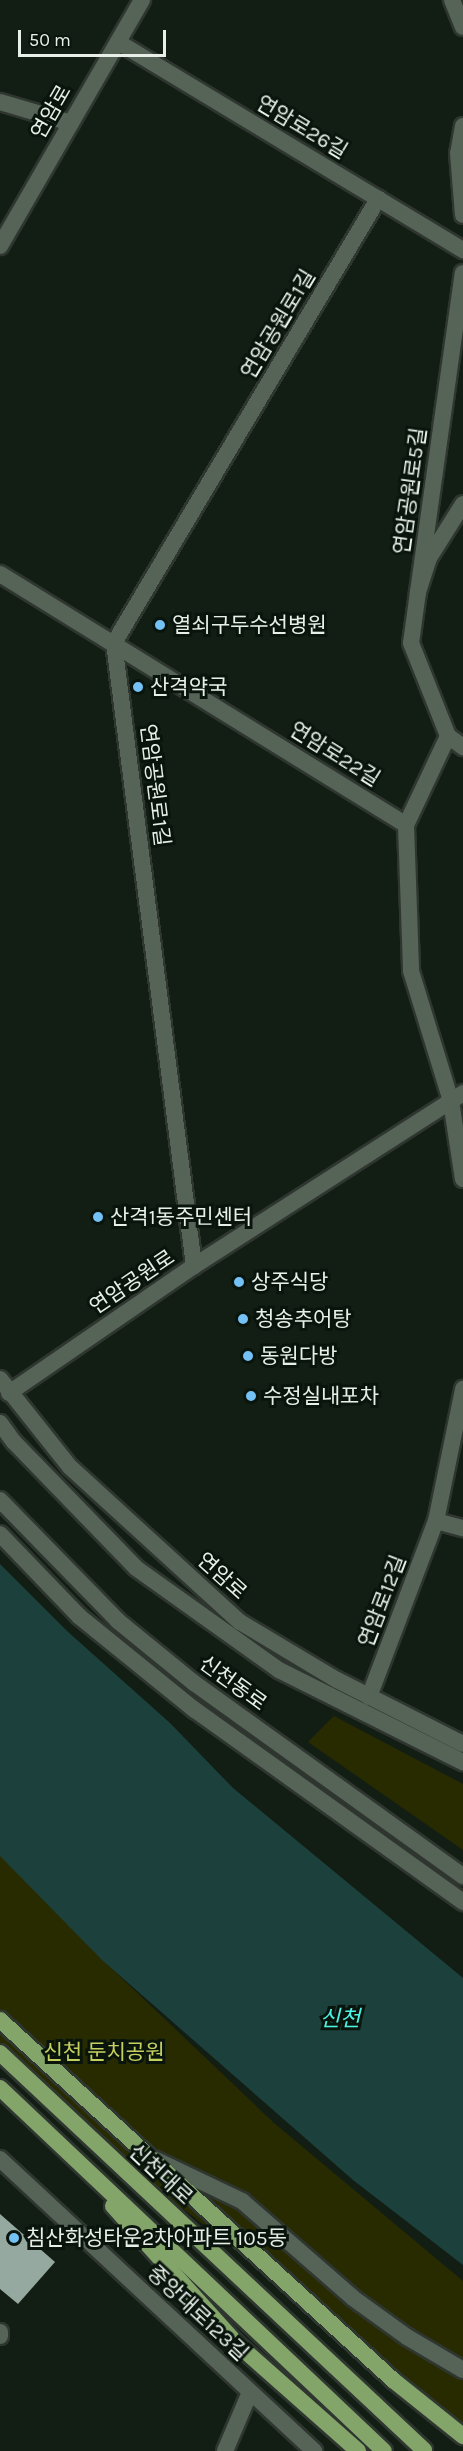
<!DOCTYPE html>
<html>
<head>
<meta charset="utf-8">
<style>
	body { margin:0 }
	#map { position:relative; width:463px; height:2451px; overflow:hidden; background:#121e14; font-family:Karla,"Noto Sans KR",sans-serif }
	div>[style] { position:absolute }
	.green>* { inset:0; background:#282b00 }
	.water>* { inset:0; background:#1c403c }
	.building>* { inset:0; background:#95a9a0 }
	.roads { filter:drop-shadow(2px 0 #2f3630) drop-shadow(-2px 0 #2f3630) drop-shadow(0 2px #2f3630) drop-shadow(0 -2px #2f3630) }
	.minor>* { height:16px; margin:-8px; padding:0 8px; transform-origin:8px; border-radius:8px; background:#566458 }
	.secondary>* { height:16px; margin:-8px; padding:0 8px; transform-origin:8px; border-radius:8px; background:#566458 }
	.trunk>* { height:16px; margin:-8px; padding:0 8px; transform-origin:8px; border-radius:8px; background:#84a56a }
	.dots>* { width:16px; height:16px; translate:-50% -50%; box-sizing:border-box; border:3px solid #09150c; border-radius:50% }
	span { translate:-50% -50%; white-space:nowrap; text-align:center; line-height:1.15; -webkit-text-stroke:6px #09150c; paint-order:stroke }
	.street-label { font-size:21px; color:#e7efe8 }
	.poi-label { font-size:21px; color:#e7efe8 }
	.left { translate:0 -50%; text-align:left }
	.park-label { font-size:21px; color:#c6d05f }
	.water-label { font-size:22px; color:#4df4e4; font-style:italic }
	.scale { position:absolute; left:18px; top:30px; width:148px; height:27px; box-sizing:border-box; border:3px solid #e7efe8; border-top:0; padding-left:8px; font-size:18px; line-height:21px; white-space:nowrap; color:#e7efe8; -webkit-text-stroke:4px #09150c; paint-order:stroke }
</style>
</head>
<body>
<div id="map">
	<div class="green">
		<i style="clip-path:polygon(334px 1716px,463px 1784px,463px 1850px,308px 1742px)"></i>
		<i style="clip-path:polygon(0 1854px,109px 1966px,274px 2123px,463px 2281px,463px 2424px,135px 2172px,0 2043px)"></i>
	</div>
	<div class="water">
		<i style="clip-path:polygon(0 1564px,67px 1631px,170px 1723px,233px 1788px,463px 1978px,463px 2265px,353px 2180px,102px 1960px,0 1856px)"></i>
	</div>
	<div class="building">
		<i style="clip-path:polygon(0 2214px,55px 2262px,18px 2304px,0 2289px)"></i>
	</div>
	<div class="roads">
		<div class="minor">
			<i style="left:452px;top:0;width:29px;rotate:68deg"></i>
			<i style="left:118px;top:42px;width:403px;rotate:31.1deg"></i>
			<i style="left:0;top:102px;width:74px;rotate:16.5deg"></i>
			<i style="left:463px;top:126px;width:27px;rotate:100deg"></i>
			<i style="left:458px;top:153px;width:62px;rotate:85.4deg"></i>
			<i style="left:463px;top:504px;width:64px;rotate:122.2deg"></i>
			<i style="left:429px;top:558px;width:36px;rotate:108deg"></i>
			<i style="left:418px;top:592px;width:51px;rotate:97.8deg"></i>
			<i style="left:411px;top:643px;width:100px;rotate:68.3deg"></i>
			<i style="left:448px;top:736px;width:19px;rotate:36deg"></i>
			<i style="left:0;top:574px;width:477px;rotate:31.7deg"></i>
			<i style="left:406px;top:825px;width:146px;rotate:88deg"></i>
			<i style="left:411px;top:971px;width:136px;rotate:72.9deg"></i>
			<i style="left:451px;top:1101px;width:79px;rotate:81.3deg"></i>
			<i style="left:418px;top:592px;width:322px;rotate:-82deg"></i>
			<i style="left:406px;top:825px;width:98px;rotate:-64.7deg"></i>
			<i style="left:194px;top:1266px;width:628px;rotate:-97.32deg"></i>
			<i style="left:114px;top:643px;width:517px;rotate:-59.26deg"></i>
			<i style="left:9px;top:1393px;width:224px;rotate:-34.5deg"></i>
			<i style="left:194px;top:1266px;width:320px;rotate:-32.7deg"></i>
			<i style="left:436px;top:1521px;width:28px;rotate:15deg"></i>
			<i style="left:369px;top:1697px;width:188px;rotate:-69.2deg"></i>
			<i style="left:436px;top:1521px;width:135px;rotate:-78.4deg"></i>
			<i style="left:0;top:2159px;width:429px;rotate:42.9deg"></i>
			<i style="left:154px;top:2159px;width:98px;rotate:25.5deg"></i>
			<i style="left:242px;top:2201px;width:147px;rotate:41.1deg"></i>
			<i style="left:353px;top:2298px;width:67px;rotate:35.8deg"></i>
			<i style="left:407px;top:2337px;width:65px;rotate:30.5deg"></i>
			<i style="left:0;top:2332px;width:4px;rotate:90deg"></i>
			<i style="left:225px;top:2451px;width:64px;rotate:-67deg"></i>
		</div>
		<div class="secondary">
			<i style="left:0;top:246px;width:284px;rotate:-60deg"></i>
			<i style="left:0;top:1379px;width:112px;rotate:51.5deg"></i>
			<i style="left:70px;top:1467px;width:230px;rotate:42.4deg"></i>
			<i style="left:240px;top:1622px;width:113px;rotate:30.9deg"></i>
			<i style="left:337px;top:1680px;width:141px;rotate:26.9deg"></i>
			<i style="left:0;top:1423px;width:24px;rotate:54deg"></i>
			<i style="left:14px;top:1442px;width:175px;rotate:45.9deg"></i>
			<i style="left:136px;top:1568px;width:176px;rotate:35.5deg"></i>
			<i style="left:279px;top:1670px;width:206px;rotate:26.6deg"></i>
			<i style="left:0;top:1500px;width:169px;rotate:45.7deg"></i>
			<i style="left:118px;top:1621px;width:98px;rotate:39.2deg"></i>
			<i style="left:194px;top:1683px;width:331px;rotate:35.7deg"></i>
			<i style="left:0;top:1534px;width:115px;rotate:46.1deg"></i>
			<i style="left:80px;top:1617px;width:148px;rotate:39deg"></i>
			<i style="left:195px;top:1710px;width:330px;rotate:35.6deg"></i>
		</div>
		<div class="trunk">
			<i style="left:0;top:2020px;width:533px;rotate:42.49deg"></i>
			<i style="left:393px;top:2380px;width:90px;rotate:38.7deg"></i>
			<i style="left:0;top:2053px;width:581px;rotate:43.12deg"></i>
			<i style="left:0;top:2088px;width:528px;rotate:43.39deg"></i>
			<i style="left:113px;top:2206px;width:184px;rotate:48.1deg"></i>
			<i style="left:236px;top:2343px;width:163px;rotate:41.5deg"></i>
		</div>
	</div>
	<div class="dots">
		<i style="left:160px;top:625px;background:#73c1f5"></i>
		<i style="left:138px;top:687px;background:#73c1f5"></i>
		<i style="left:98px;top:1217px;background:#73c1f5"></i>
		<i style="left:239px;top:1282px;background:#73c1f5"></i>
		<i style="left:243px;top:1319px;background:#73c1f5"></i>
		<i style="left:248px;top:1356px;background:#73c1f5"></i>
		<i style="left:251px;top:1396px;background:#73c1f5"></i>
		<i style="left:14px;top:2238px;background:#73c1f5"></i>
	</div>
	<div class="street-label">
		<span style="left:51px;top:112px;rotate:-60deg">연암로</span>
		<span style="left:302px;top:127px;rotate:31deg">연암로26길</span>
		<span style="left:278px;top:324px;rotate:-59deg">연암공원로1길</span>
		<span style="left:410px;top:491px;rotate:-82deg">연암공원로5길</span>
		<span style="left:335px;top:754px;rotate:32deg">연암로22길</span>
		<span style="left:155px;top:785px;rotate:83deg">연암공원로1길</span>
		<span style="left:132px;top:1282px;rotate:-34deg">연암공원로</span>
		<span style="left:222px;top:1576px;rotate:42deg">연암로</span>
		<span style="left:382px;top:1601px;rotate:-69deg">연암로12길</span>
		<span style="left:233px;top:1683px;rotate:36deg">신천동로</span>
		<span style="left:161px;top:2174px;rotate:43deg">신천대로</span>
		<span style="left:198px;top:2313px;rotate:43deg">중앙대로123길</span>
	</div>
	<div class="poi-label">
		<span class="left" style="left:172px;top:625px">열쇠구두수선병원</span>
		<span class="left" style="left:150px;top:687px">산격약국</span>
		<span class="left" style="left:110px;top:1217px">산격1동주민센터</span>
		<span class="left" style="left:251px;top:1282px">상주식당</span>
		<span class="left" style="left:255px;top:1319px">청송추어탕</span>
		<span class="left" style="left:260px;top:1356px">동원다방</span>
		<span class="left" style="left:263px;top:1396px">수정실내포차</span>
		<span class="left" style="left:26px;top:2238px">침산화성타운2차아파트 105동</span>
	</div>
	<div class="park-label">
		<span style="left:104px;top:2052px">신천 둔치공원</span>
	</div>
	<div class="water-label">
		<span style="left:340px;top:2020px">신천</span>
	</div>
	<div class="scale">50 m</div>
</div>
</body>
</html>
